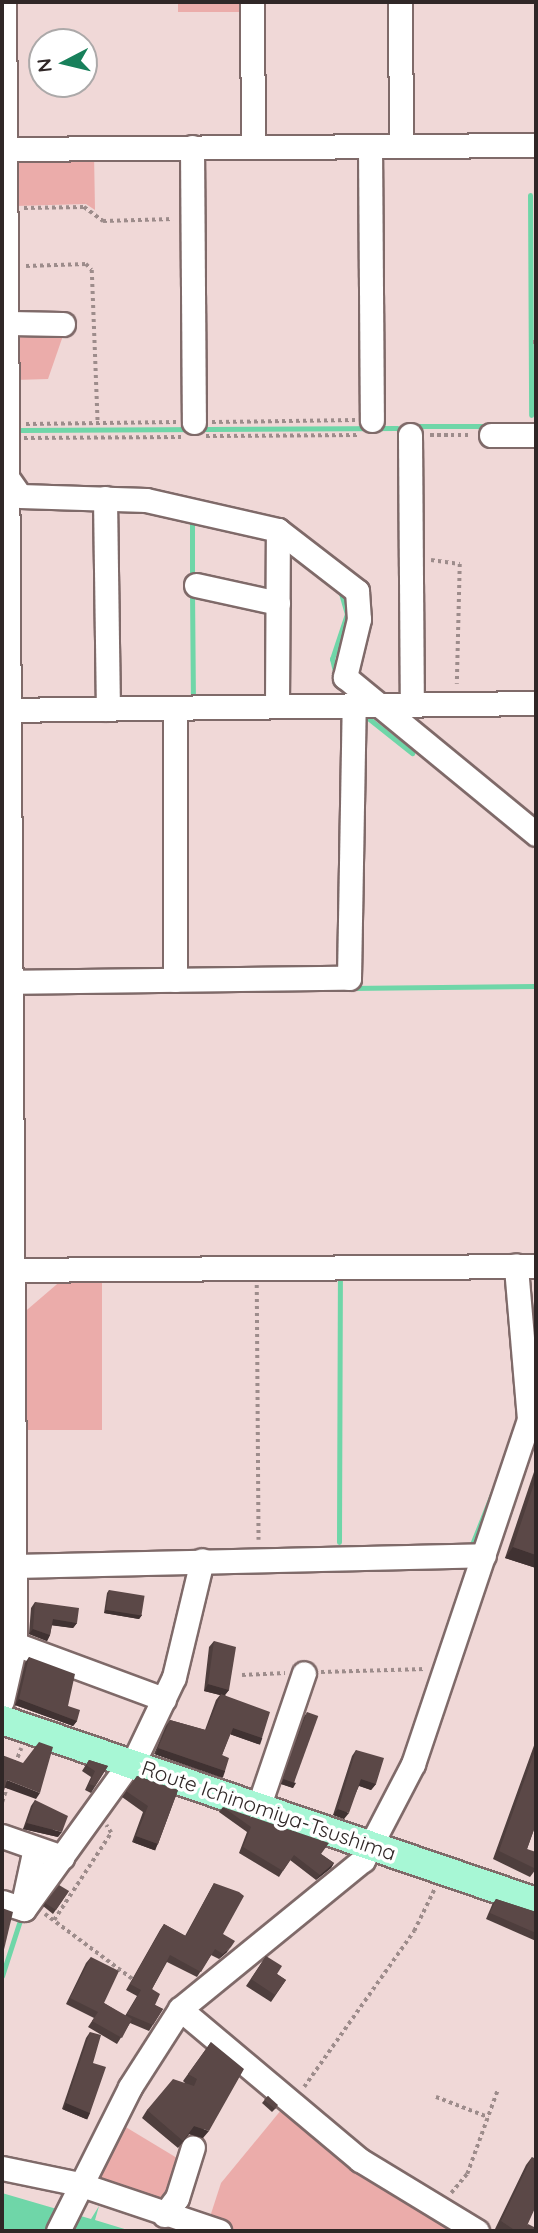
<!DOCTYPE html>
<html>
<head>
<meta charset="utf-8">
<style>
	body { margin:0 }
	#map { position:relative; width:538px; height:2233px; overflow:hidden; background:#f0d8d7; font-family:Quicksand,sans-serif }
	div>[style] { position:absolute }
	.green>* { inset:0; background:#ebacaa; transform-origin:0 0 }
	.water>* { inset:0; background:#6fd6a8 }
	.stream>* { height:5px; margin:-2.5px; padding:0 2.5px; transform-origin:2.5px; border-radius:2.5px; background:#6fd6a8 }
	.path>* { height:3.5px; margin-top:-1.75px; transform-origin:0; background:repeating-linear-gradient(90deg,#9d8c8b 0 3.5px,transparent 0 7px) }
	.roads { filter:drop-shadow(2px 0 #7f6a69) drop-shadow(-2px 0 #7f6a69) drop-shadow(0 2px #7f6a69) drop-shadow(0 -2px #7f6a69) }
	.minor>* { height:23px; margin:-11.5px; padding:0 11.5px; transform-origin:11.5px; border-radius:11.5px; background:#fff }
	.major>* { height:28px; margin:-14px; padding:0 14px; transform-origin:14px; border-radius:14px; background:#a7f7d5 }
	.wall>* { inset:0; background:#4e3e3d }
	.shaded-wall>* { inset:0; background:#403232; transform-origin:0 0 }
	.building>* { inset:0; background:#5b4847; transform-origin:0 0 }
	span { translate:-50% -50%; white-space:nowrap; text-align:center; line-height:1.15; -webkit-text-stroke:7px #fff; paint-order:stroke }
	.street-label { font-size:21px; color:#302727 }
	.frame { position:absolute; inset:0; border:4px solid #302727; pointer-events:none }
	.north { position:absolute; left:28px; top:28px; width:70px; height:70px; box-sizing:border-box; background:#fff; border:2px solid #aca9a9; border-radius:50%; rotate:263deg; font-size:19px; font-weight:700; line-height:28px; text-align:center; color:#302727 }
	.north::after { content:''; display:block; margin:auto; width:24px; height:32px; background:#18805b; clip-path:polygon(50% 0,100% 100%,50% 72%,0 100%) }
</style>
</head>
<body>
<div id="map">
	<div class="green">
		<i style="left:178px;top:2px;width:69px;height:10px"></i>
		<i style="clip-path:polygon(23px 153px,94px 153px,95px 210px,86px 204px,15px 206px,14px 161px)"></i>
		<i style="clip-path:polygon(15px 327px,66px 327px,48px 379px,15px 380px)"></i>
		<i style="clip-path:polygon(102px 1278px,102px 1430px,21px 1430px,21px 1315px,63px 1279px)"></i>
		<i style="clip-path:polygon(286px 2104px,471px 2231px,235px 2231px,208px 2223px,221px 2183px)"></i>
		<i style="clip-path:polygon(124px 2126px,182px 2161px,166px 2200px,95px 2179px)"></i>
	</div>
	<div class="water">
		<i style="clip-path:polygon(2px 2193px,91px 2219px,99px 2206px,95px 2220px,131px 2231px,2px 2231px)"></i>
	</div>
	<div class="stream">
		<i style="left:530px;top:195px;width:220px;rotate:89.7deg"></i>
		<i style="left:416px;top:426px;width:74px"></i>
		<i style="left:21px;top:430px;width:376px;rotate:-0.3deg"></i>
		<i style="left:192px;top:522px;width:58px;rotate:90deg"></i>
		<i style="left:192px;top:590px;width:109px;rotate:89.5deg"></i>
		<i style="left:337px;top:680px;width:22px;rotate:-103deg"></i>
		<i style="left:332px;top:659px;width:47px;rotate:-71.6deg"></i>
		<i style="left:347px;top:614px;width:25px;rotate:-106deg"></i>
		<i style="left:363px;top:714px;width:63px;rotate:38.5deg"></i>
		<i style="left:349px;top:988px;width:187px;rotate:-0.6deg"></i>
		<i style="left:339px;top:1542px;width:264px;rotate:-89.8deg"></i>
		<i style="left:471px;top:1547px;width:133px;rotate:-68.4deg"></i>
		<i style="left:2px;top:1976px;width:62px;rotate:-72.1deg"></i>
	</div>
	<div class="path">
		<i style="left:24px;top:208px;width:60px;rotate:-1deg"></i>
		<i style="left:84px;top:207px;width:24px;rotate:36deg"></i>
		<i style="left:103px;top:221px;width:70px;rotate:-1.6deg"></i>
		<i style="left:26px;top:266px;width:60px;rotate:-1.9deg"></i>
		<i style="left:86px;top:264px;width:8px;rotate:45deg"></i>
		<i style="left:92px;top:270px;width:153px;rotate:87.8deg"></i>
		<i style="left:533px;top:342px;width:3px"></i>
		<i style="left:212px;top:422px;width:143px;rotate:-0.8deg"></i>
		<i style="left:26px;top:424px;width:150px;rotate:-0.8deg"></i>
		<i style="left:430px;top:435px;width:42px"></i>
		<i style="left:206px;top:436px;width:154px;rotate:-0.4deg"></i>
		<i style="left:24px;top:438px;width:157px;rotate:-0.4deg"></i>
		<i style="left:431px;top:560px;width:29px;rotate:8deg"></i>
		<i style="left:460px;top:564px;width:120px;rotate:91.4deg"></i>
		<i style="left:257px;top:1285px;width:255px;rotate:89.6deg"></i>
		<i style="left:321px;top:1672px;width:104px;rotate:-1.7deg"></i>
		<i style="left:242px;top:1675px;width:43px;rotate:-2.7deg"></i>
		<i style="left:15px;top:1764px;width:17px;rotate:-69deg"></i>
		<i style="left:2px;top:1802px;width:19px;rotate:-72deg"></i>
		<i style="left:45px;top:1914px;width:111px;rotate:36.6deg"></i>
		<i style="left:54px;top:1920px;width:104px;rotate:-56.8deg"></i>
		<i style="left:111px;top:1833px;width:9px;rotate:-122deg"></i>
		<i style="left:304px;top:2087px;width:191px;rotate:-54.8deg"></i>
		<i style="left:414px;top:1931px;width:46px;rotate:-64deg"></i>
		<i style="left:436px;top:2097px;width:56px;rotate:21deg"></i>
		<i style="left:451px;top:2193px;width:25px;rotate:-50deg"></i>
		<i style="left:467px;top:2174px;width:90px;rotate:-70deg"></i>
	</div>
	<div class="roads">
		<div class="minor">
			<i style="left:252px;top:2px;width:145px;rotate:89.6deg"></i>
			<i style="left:400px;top:2px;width:144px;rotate:89.6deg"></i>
			<i style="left:370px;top:146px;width:274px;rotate:89.6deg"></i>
			<i style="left:192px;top:147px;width:275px;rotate:89.6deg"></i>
			<i style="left:2px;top:149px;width:534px;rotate:-0.43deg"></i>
			<i style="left:8px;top:323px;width:55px;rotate:1deg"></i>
			<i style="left:410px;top:435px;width:269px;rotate:89.6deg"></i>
			<i style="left:491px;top:435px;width:45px"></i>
			<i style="left:9px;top:480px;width:19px;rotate:55deg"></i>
			<i style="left:20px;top:496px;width:126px;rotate:1.8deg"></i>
			<i style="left:146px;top:500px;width:135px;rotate:12.8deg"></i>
			<i style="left:278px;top:530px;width:100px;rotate:37.7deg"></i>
			<i style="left:357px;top:591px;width:28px;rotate:86deg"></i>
			<i style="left:359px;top:619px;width:60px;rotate:103.6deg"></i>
			<i style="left:345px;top:677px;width:247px;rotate:39.4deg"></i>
			<i style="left:105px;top:498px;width:211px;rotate:89.2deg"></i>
			<i style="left:196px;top:585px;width:84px;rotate:12.4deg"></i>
			<i style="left:277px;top:706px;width:176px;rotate:-89.7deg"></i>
			<i style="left:2px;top:710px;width:534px;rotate:-0.75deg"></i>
			<i style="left:175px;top:980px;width:272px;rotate:-90deg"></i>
			<i style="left:2px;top:982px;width:347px;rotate:-0.7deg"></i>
			<i style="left:349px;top:978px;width:273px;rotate:-89deg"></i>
			<i style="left:2px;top:1270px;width:534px;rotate:-0.43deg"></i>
			<i style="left:15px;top:1566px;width:469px;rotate:-1.3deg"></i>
			<i style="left:15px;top:1644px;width:159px;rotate:20.3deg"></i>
			<i style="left:2px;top:1701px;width:58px;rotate:-77.2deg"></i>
			<i style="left:15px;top:1644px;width:1642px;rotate:-90.38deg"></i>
			<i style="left:133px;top:1763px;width:95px;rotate:-64.5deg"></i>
			<i style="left:174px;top:1677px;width:120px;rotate:-76.5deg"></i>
			<i style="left:259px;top:1805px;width:139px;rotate:-71.2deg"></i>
			<i style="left:2px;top:1836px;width:64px;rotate:19.3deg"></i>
			<i style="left:2px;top:1902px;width:23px;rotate:18deg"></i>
			<i style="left:24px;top:1909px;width:181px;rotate:-54.2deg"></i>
			<i style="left:22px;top:1908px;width:61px;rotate:-77.8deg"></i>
			<i style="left:180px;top:2009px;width:235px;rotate:40deg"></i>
			<i style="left:360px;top:2160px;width:137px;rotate:31.3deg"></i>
			<i style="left:2px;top:2168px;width:79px;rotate:11.7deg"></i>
			<i style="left:79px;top:2184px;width:148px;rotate:18.6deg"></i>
			<i style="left:164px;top:2215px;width:21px;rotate:-53deg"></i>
			<i style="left:177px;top:2198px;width:53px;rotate:-72.6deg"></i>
			<i style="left:58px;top:2231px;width:161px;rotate:-63.4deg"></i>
			<i style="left:130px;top:2087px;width:93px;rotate:-57.3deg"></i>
			<i style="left:180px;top:2009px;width:236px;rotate:-39.2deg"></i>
			<i style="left:363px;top:1860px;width:108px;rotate:-62.5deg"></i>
			<i style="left:413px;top:1764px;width:364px;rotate:-71.4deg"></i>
			<i style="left:529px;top:1419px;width:154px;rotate:-94.9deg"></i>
		</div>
		<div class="major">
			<i style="left:2px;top:1720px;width:564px;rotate:18.82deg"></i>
		</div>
	</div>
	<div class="wall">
		<i style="clip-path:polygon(536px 1466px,536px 1568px,505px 1558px)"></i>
		<i style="clip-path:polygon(109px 1590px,142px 1615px,139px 1619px,104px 1613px,107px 1593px)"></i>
		<i style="clip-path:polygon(35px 1602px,77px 1623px,73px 1628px,52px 1625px,50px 1635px,47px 1641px,29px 1634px,31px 1608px)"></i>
		<i style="clip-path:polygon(214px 1641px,229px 1690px,225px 1695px,262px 1738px,258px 1744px,230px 1734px,222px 1755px,225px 1771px,220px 1777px,154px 1754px,166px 1726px,170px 1720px,205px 1730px,216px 1700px,220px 1695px,204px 1691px,209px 1647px)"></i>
		<i style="clip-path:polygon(29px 1657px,68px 1706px,77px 1721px,73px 1726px,15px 1705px,25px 1663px)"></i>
		<i style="clip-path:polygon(307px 1712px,293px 1788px,281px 1784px,304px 1717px)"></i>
		<i style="clip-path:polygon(536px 1740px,536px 1824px,527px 1849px,536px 1869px,530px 1877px,493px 1859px)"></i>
		<i style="clip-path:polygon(356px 1750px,376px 1784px,371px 1790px,359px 1786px,344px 1819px,333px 1815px,352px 1756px)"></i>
		<i style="clip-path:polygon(89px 1760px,108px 1766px,91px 1793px,85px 1790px,91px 1777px,82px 1771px)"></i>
		<i style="clip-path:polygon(137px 1776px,178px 1790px,158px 1844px,154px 1850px,132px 1842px,143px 1812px,122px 1797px)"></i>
		<i style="clip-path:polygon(35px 1800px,58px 1837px,23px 1829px,31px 1806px)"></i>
		<i style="clip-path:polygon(223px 1807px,321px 1854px,334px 1863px,331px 1868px,316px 1880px,290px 1860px,279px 1877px,239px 1853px,247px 1832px,219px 1812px)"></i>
		<i style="clip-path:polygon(214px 1883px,223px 1934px,227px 1952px,219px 1959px,211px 1955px,197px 1977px,167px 1962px,152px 1989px,155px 2005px,163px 2009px,149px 2031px,130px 2023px,117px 2044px,88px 2027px,94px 2018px,66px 2004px,86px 1963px,91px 1957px,104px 2003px,125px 2016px,137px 1996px,126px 1990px,160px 1930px,164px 1924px,185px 1936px)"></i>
		<i style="clip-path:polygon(69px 1891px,53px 1914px,43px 1906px,45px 1903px)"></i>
		<i style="clip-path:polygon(496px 1899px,536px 1912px,536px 1941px,486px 1919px,492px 1905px)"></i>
		<i style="clip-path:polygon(266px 1956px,277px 1974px,286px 1980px,271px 2002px,246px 1986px)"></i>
		<i style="clip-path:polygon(90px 2032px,90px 2113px,86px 2119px,62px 2109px,86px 2038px)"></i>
		<i style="clip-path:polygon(211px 2042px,203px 2138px,189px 2134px,178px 2148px,142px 2118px,147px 2110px,185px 2083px,183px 2081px)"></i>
		<i style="clip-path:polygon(268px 2096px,276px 2108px,272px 2112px,262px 2103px)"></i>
		<i style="clip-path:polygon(532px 2157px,527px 2225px,536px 2231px,499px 2231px,495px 2229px,526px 2165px)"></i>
	</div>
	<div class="shaded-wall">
		<i style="clip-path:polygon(513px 1547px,536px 1555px,536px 1568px,505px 1558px)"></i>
		<i style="clip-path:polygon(106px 1610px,142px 1615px,139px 1619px,104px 1613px)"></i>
		<i style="clip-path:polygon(53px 1619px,77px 1623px,73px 1628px,49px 1625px)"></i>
		<i style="clip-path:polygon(33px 1629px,50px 1635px,47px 1641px,29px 1634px)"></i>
		<i style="clip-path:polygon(208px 1684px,229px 1690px,224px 1696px,204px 1691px)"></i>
		<i style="clip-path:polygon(19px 1699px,77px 1721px,73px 1726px,15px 1705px)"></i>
		<i style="left:233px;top:1728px;width:31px;height:7px;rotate:19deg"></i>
		<i style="left:158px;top:1748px;width:71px;height:7px;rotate:19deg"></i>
		<i style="clip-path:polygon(284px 1779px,296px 1783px,293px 1788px,281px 1784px)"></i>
		<i style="clip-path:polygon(361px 1779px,376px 1784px,371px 1790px,357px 1785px)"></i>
		<i style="clip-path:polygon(7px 1780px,40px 1793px,36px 1799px,3px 1787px)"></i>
		<i style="clip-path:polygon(338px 1809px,349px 1813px,344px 1819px,333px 1815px)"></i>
		<i style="clip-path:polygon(27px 1823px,62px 1832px,58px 1837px,23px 1829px)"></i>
		<i style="left:136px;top:1836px;width:23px;height:7px;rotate:20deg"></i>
		<i style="clip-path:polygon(334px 1863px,331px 1868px,316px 1880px,320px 1875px)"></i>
		<i style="clip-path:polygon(231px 1947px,227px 1952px,219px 1959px,223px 1954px)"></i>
		<i style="left:66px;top:2103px;width:26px;height:7px;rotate:23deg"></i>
		<i style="clip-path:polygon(194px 2126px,209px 2131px,203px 2138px,189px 2134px,178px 2148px)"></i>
	</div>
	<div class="building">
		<i style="clip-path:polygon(536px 1478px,536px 1555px,513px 1547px)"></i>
		<i style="left:109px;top:1590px;width:36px;height:20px;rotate:9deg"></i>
		<i style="clip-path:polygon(35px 1602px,79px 1608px,77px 1623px,53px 1619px,50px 1635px,33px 1629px)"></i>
		<i style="clip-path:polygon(214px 1641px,236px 1647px,229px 1690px,208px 1684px)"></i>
		<i style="clip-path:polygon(29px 1657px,75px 1674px,68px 1706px,80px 1710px,77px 1721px,19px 1699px)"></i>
		<i style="clip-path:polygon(221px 1694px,270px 1712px,262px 1738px,233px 1728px,222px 1755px,229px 1758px,225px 1771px,158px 1748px,170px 1720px,206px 1730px)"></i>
		<i style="left:307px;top:1712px;width:12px;height:71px;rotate:20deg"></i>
		<i style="clip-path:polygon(39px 1742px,53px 1747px,40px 1793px,7px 1780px,2px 1798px,2px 1755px,23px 1763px)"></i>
		<i style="clip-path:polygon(536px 1748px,536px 1824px,527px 1849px,536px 1852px,536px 1869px,499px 1851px)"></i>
		<i style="clip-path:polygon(356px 1750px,384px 1758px,376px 1784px,361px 1779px,349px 1813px,338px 1809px)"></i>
		<i style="clip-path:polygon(89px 1760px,108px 1766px,95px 1786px,89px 1784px,95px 1771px,86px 1765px)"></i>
		<i style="clip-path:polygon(137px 1776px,178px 1790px,158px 1844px,136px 1836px,148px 1806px,126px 1791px)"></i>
		<i style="clip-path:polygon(35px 1800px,68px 1816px,62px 1832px,27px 1823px)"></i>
		<i style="clip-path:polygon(223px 1807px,329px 1843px,321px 1854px,334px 1863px,320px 1875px,294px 1855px,283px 1871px,243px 1847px,251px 1827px)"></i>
		<i style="clip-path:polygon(214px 1883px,239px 1892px,244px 1896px,223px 1934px,235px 1941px,231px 1947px,223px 1954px,215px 1949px,201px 1972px,170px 1955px,152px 1989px,160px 1994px,155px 2005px,163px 2009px,153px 2025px,127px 2014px,141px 1990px,130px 1984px,164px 1924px,186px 1936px)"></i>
		<i style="clip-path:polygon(59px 1885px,69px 1891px,56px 1910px,45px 1903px)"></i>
		<i style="clip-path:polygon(496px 1899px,536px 1912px,536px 1933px,490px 1913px)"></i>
		<i style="clip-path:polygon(2px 1908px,13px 1912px,2px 1958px)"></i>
		<i style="clip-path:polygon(266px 1956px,282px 1966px,277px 1974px,286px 1980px,275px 1995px,251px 1979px)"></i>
		<i style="clip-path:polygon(91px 1957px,119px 1971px,104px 2003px,132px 2019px,122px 2038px,92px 2021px,98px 2012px,70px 1998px)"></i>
		<i style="clip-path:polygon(90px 2032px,101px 2035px,93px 2063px,106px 2067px,90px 2113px,66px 2103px)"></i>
		<i style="clip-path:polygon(211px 2042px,244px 2069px,209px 2131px,194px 2126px,183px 2141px,147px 2110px,173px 2079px,194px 2086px,197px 2079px,188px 2074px)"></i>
		<i style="clip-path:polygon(268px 2096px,278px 2105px,275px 2109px,264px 2100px)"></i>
		<i style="clip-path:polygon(532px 2157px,536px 2159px,536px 2206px,526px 2228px,528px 2224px,536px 2228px,536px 2231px,516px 2231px,501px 2221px)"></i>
	</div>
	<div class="street-label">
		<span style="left:269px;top:1810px;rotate:19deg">Route Ichinomiya-Tsushima</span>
	</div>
	<div class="frame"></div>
	<div class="north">N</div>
</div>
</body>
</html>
